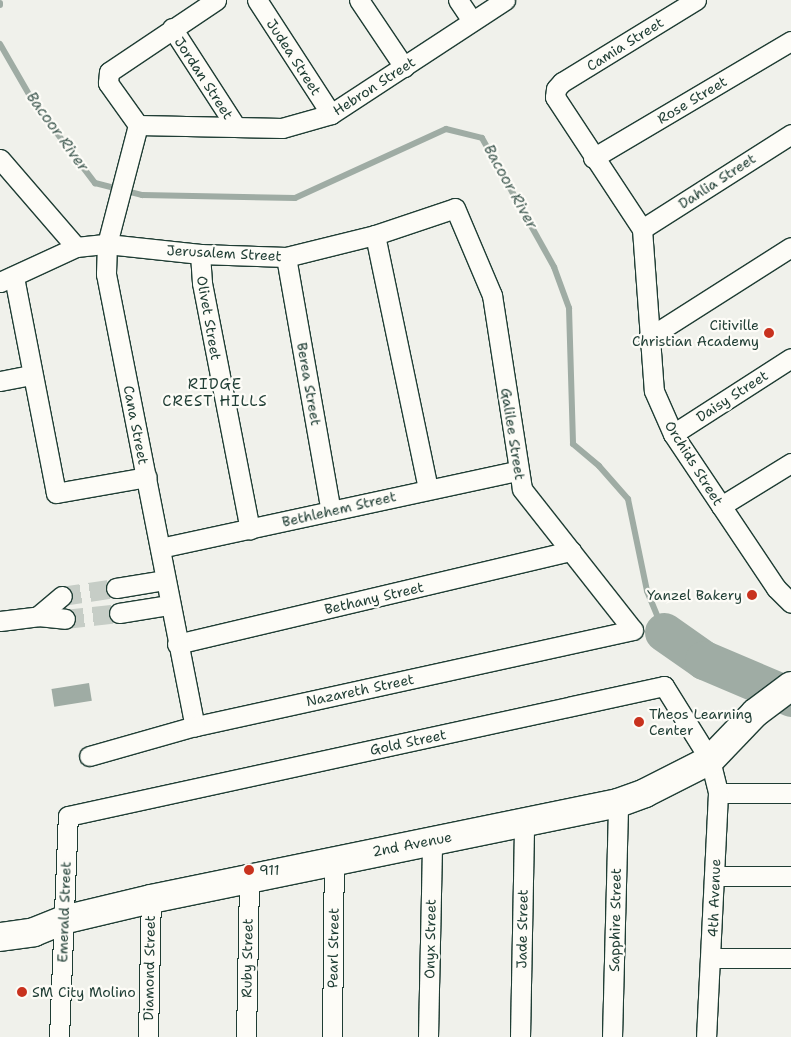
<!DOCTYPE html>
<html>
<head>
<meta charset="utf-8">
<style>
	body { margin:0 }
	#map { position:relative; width:791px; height:1037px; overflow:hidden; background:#f0f1eb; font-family:"Shantell Sans",sans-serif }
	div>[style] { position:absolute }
	.water>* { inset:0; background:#9faca4; transform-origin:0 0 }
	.stream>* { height:6px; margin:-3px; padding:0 3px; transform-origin:3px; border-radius:3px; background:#9faca4 }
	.river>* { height:39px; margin:-19.5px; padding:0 19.5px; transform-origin:19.5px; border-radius:19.5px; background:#9faca4 }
	.street-tunnel>* { height:19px; margin-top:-9.5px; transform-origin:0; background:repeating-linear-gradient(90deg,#c6cdc6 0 19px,transparent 0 28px) }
	.roads { filter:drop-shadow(1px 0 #1f3d34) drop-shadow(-1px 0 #1f3d34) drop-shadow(0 1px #1f3d34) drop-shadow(0 -1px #1f3d34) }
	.street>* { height:19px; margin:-9.5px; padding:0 9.5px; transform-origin:9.5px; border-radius:9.5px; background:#fdfcf7 }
	.secondary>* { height:28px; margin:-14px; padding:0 14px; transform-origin:14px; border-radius:14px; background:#fdfcf7 }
	.dots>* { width:14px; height:14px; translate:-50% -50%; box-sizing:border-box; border:2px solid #fdfcf7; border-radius:50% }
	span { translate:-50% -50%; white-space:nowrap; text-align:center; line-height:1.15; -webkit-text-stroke:4.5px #fdfcf7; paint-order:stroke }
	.street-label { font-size:14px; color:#1f3d34 }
	.poi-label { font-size:14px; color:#1f3d34 }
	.right { translate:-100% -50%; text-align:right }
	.left { translate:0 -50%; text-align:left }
	.water-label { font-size:15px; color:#455e56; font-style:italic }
	.neighbourhood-label { font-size:15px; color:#1f3d34; letter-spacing:1px }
</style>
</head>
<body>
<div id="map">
	<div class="water">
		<i style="left:89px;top:683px;width:18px;height:38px;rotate:81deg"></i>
	</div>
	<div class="stream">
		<i style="left:0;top:3px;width:2px;rotate:90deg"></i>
		<i style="left:0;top:44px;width:68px;rotate:60deg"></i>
		<i style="left:34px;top:103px;width:101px;rotate:52.7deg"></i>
		<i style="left:95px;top:183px;width:49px;rotate:14.3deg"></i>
		<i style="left:142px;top:195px;width:153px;rotate:1.1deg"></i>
		<i style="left:295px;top:198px;width:166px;rotate:-24.6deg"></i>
		<i style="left:446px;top:129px;width:37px;rotate:14deg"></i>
		<i style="left:482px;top:138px;width:148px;rotate:60.8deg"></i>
		<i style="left:554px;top:267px;width:44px;rotate:69.9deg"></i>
		<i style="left:569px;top:308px;width:136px;rotate:88.3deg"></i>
		<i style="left:573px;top:444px;width:34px;rotate:40deg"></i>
		<i style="left:599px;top:466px;width:44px;rotate:48.7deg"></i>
		<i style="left:628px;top:499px;width:94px;rotate:78.3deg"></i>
		<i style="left:647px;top:591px;width:44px;rotate:67.5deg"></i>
	</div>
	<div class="river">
		<i style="left:664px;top:632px;width:49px;rotate:35deg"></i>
		<i style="left:704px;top:660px;width:95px;rotate:23deg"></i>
	</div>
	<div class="street-tunnel">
		<i style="left:62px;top:596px;width:55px;rotate:-8.4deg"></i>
		<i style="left:65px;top:619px;width:54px;rotate:-6.3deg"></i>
	</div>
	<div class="roads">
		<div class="street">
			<i style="left:257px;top:0;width:136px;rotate:57deg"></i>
			<i style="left:359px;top:0;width:81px;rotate:56.1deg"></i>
			<i style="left:458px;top:0;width:25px;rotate:56deg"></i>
			<i style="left:696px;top:0;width:157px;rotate:148.5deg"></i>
			<i style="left:562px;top:82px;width:9px;rotate:131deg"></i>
			<i style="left:556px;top:89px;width:8px;rotate:97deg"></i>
			<i style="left:555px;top:97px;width:158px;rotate:56.6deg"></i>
			<i style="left:642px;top:229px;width:162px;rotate:85.8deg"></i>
			<i style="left:654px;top:391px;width:47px;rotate:66.2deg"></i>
			<i style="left:673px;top:434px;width:185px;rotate:56.2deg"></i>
			<i style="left:776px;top:588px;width:21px;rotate:45deg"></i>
			<i style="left:172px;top:28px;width:118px;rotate:57.1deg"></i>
			<i style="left:138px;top:125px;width:123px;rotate:104.6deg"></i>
			<i style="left:107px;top:244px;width:30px;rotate:92deg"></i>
			<i style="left:106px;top:274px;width:461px;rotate:78.9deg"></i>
			<i style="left:138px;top:125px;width:144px;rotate:1.2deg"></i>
			<i style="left:282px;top:128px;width:51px;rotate:-15.9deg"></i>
			<i style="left:331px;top:114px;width:208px;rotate:-33.2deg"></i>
			<i style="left:138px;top:125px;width:52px;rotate:-125.5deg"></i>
			<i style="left:108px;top:83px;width:11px;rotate:-85deg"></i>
			<i style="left:109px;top:72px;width:129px;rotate:-33.9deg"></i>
			<i style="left:593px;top:158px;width:230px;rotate:-30.6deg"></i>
			<i style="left:0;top:159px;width:116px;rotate:49.2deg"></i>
			<i style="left:642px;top:229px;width:177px;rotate:-32.5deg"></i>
			<i style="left:375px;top:235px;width:259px;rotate:78.2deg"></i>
			<i style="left:200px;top:254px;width:29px;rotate:86deg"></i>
			<i style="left:202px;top:283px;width:251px;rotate:79deg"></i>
			<i style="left:286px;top:257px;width:258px;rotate:80deg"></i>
			<i style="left:14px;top:277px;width:220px;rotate:79deg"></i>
			<i style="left:56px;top:493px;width:92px;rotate:-10deg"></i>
			<i style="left:0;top:282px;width:84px;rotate:-24.7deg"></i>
			<i style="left:76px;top:247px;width:31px;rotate:-6deg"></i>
			<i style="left:107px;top:244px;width:94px;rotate:6.1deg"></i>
			<i style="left:200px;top:254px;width:86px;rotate:2deg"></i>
			<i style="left:286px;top:257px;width:92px;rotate:-13.9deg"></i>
			<i style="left:375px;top:235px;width:84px;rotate:-18.6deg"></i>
			<i style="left:455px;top:208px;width:95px;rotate:67deg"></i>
			<i style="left:492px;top:295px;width:196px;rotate:81.2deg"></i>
			<i style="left:522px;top:489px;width:179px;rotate:51.8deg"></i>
			<i style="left:633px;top:630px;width:448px;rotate:167.6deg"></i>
			<i style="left:195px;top:726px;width:110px;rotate:164.2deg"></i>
			<i style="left:648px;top:338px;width:169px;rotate:-32.5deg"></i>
			<i style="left:0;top:381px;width:32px;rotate:-11deg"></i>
			<i style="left:673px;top:434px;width:140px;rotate:-32.8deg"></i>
			<i style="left:721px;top:506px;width:82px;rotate:-31.6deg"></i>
			<i style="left:160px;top:548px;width:365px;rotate:-12.2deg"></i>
			<i style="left:116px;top:588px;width:50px;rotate:-9.3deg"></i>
			<i style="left:119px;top:613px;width:51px;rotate:-9.1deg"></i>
			<i style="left:38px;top:616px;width:31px;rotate:-40deg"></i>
			<i style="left:0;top:621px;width:38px;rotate:-7deg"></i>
			<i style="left:38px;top:616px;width:27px;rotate:6deg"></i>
			<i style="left:177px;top:644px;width:405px;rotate:-13.3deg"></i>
			<i style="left:718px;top:793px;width:73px"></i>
			<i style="left:714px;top:876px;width:77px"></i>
			<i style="left:712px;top:958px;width:79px"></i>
			<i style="left:59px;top:1037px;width:221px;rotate:-87.7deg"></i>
			<i style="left:68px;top:816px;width:610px;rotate:-12.3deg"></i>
			<i style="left:664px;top:686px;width:87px;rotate:58.1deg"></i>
			<i style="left:710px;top:760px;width:34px;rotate:76deg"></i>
			<i style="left:718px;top:793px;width:244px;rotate:92.8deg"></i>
			<i style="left:148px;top:1037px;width:138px;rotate:-88.8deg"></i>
			<i style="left:246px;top:1037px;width:159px;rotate:-88.9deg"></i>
			<i style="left:332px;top:1037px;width:178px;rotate:-89.4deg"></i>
			<i style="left:428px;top:1037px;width:196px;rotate:-88.8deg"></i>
			<i style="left:520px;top:1037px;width:216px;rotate:-88.9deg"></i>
			<i style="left:612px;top:1037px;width:234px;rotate:-88.5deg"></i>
		</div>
		<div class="secondary">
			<i style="left:0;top:937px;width:34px;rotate:-8deg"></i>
			<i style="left:34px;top:932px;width:31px;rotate:-22deg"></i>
			<i style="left:63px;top:920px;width:90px;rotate:-13.4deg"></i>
			<i style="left:151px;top:899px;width:477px;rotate:-11.6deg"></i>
			<i style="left:618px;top:803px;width:29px;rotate:-20deg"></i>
			<i style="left:645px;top:793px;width:73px;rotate:-26.9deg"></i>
			<i style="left:710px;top:760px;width:65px;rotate:-46.2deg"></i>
			<i style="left:755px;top:713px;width:45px;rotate:-36.9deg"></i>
		</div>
	</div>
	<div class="dots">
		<i style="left:769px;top:333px;background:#c8321e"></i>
		<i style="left:752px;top:595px;background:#c8321e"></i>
		<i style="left:639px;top:722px;background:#c8321e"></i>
		<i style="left:249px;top:870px;background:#c8321e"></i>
		<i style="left:22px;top:992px;background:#c8321e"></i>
	</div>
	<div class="street-label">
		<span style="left:625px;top:44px;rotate:-32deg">Camia Street</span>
		<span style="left:294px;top:57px;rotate:57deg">Judea Street</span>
		<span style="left:204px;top:78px;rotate:57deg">Jordan Street</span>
		<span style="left:374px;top:86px;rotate:-33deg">Hebron Street</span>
		<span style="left:692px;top:100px;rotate:-31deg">Rose Street</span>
		<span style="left:717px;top:181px;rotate:-33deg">Dahlia Street</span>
		<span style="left:224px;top:253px;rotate:3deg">Jerusalem Street</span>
		<span style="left:209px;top:318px;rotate:80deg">Olivet Street</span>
		<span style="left:309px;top:384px;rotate:80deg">Berea Street</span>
		<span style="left:732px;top:396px;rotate:-33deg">Daisy Street</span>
		<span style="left:136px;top:425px;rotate:79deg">Cana Street</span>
		<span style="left:513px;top:434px;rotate:81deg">Galilee Street</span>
		<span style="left:694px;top:463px;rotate:58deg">Orchids Street</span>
		<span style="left:339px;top:509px;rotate:-13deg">Bethlehem Street</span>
		<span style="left:374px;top:598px;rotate:-13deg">Bethany Street</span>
		<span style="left:360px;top:690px;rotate:-12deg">Nazareth Street</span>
		<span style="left:408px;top:742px;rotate:-12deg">Gold Street</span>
		<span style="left:412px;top:844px;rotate:-11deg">2nd Avenue</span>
		<span style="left:714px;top:898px;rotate:-88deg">4th Avenue</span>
		<span style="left:64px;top:912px;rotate:-88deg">Emerald Street</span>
		<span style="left:615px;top:920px;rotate:-89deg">Sapphire Street</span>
		<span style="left:522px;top:929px;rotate:-89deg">Jade Street</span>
		<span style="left:430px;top:939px;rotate:-89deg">Onyx Street</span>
		<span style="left:333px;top:948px;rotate:-89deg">Pearl Street</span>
		<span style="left:247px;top:958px;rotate:-89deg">Ruby Street</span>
		<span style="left:149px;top:968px;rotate:-89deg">Diamond Street</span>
	</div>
	<div class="poi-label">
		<span class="right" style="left:759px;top:333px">Citiville<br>Christian Academy</span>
		<span class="right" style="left:742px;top:595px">Yanzel Bakery</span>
		<span class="left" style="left:649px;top:722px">Theos Learning<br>Center</span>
		<span class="left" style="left:259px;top:870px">911</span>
		<span class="left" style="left:32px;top:992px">SM City Molino</span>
	</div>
	<div class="water-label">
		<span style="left:57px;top:132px;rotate:54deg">Bacoor River</span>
		<span style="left:510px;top:187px;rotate:61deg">Bacoor River</span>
	</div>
	<div class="neighbourhood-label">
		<span style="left:215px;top:393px">RIDGE<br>CREST HILLS</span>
	</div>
</div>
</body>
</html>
